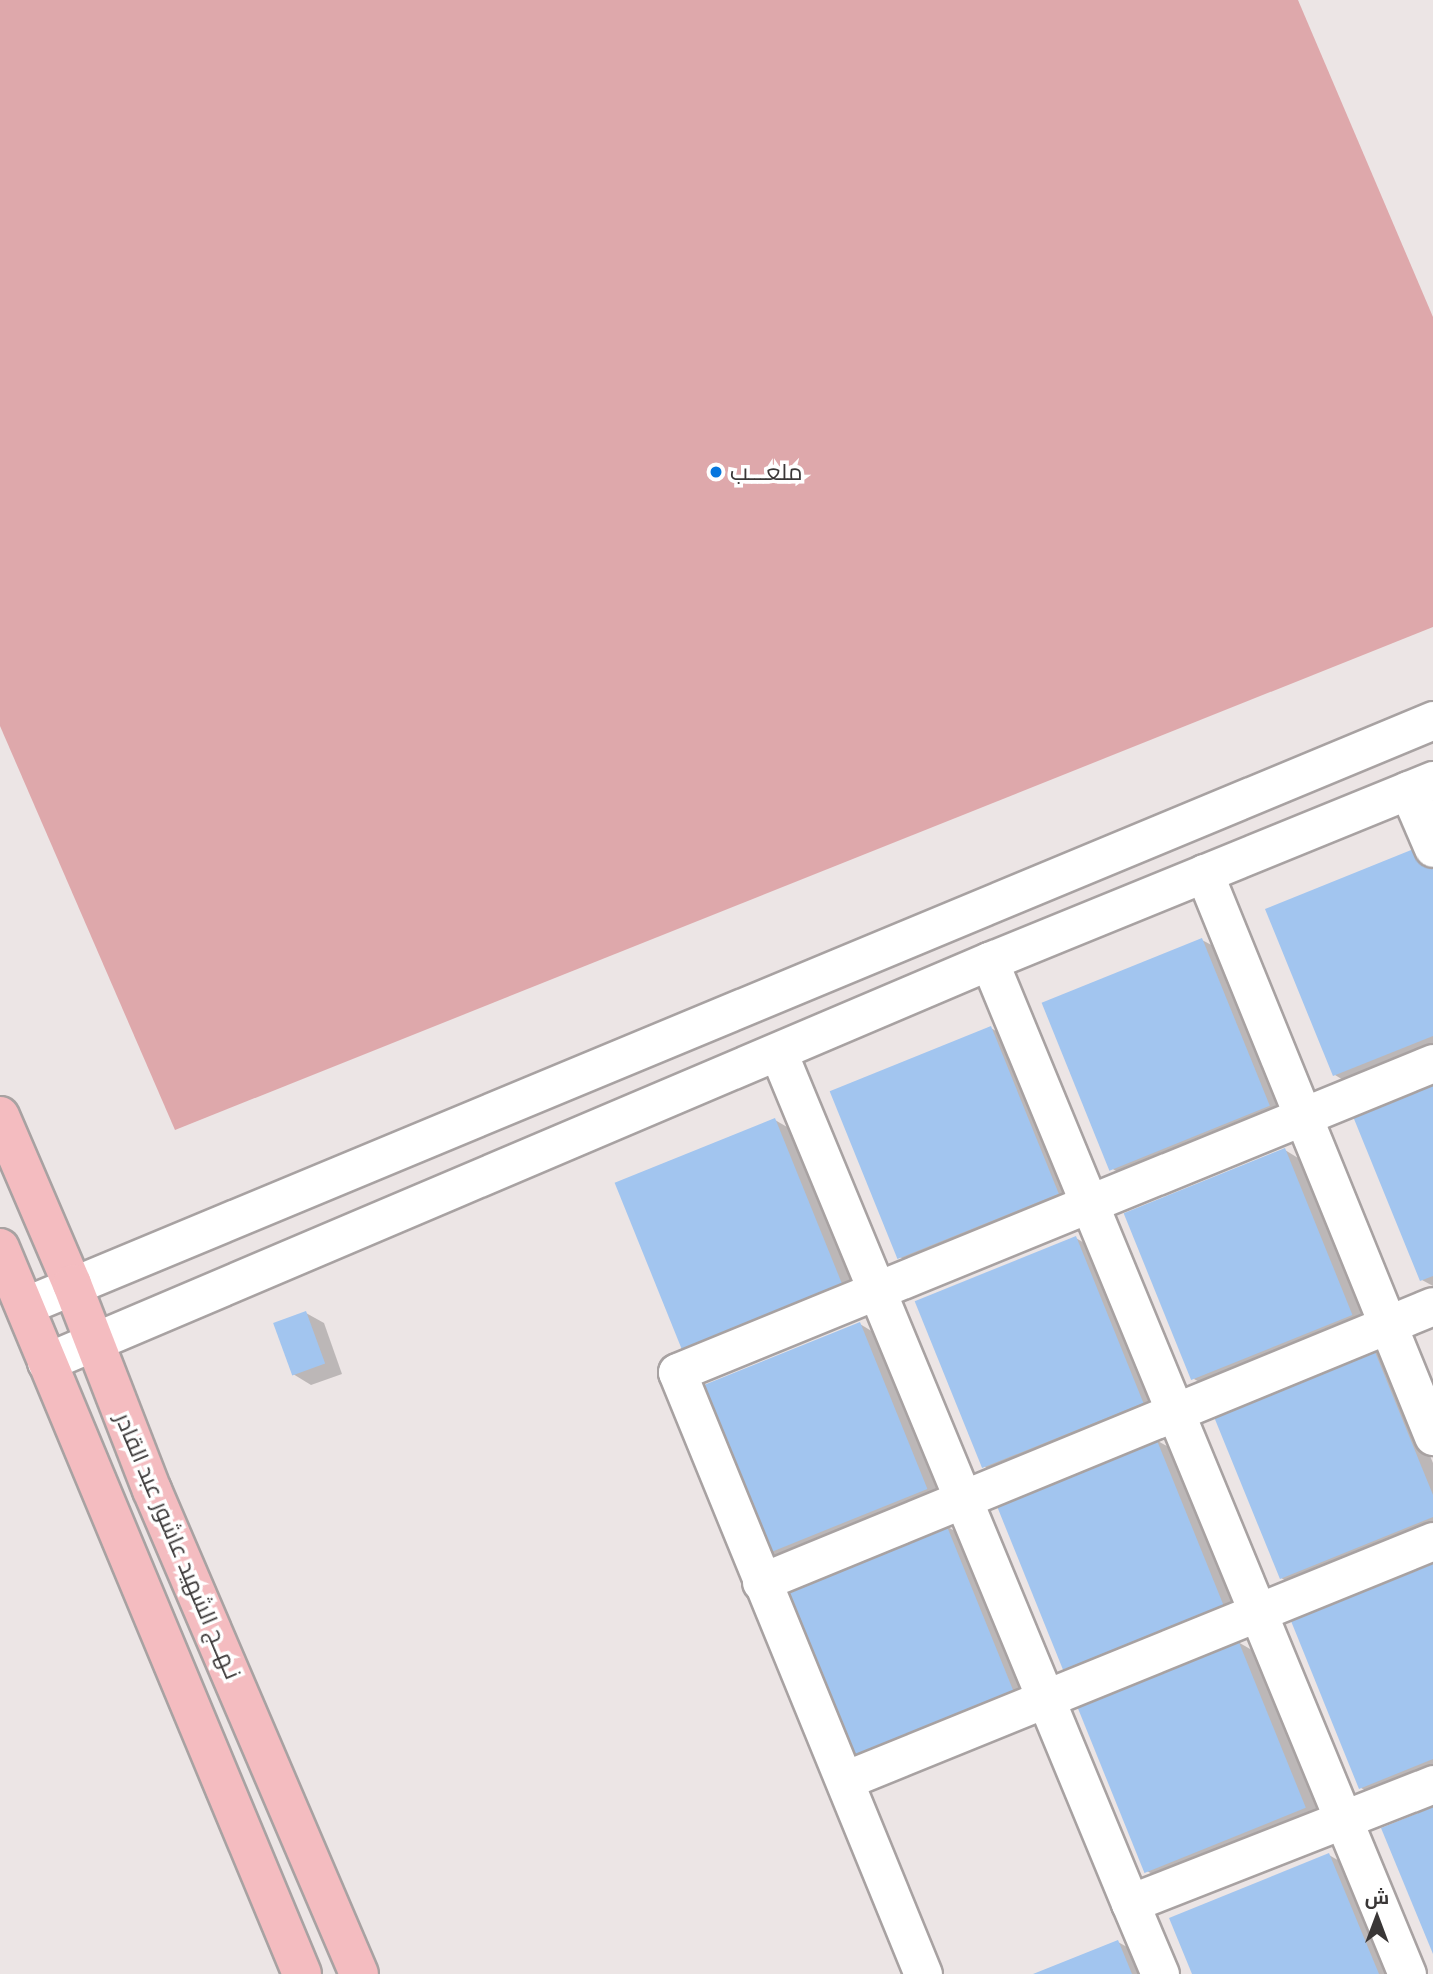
<!DOCTYPE html>
<html>
<head>
<meta charset="utf-8">
<style>
	body { margin:0 }
	#map { position:relative; width:1433px; height:1974px; overflow:hidden; background:#ece5e5; font-family:"PT Sans",Cairo,sans-serif }
	div>[style] { position:absolute }
	.green>* { inset:0; background:#dea8ab }
	.shadow>* { inset:0; background:#0003 }
	.building>* { inset:0; background:#a2c5ef; transform-origin:0 0 }
	.roads { filter:drop-shadow(2px 0 #a8a2a2) drop-shadow(-2px 0 #a8a2a2) drop-shadow(0 2px #a8a2a2) drop-shadow(0 -2px #a8a2a2) }
	.minor>* { height:37px; margin:-18.5px; padding:0 18.5px; transform-origin:18.5px; border-radius:18.5px; background:#fff }
	.major>* { height:38px; margin:-19px; padding:0 19px; transform-origin:19px; border-radius:19px; background:#f4bcc0 }
	.dots>* { width:19px; height:19px; translate:-50% -50%; box-sizing:border-box; border:4px solid #fff; border-radius:50% }
	span { translate:-50% -50%; white-space:nowrap; text-align:center; line-height:1.15; -webkit-text-stroke:7px #fff; paint-order:stroke }
	.poi-label { font-size:23px; color:#3a3737 }
	.left { translate:0 -50%; text-align:left }
	.street-label { font-size:23px; color:#3a3737 }
	.north { position:absolute; left:1342px; top:1883px; width:70px; height:70px; -webkit-text-stroke:5px #fff; paint-order:stroke; rotate:0deg; font-size:19px; font-weight:700; line-height:28px; text-align:center; color:#3a3737 }
	.north::after { content:''; display:block; margin:auto; width:24px; height:32px; background:#3a3737; clip-path:polygon(50% 0,100% 100%,50% 72%,0 100%) }
</style>
</head>
<body>
<div id="map">
	<div class="green">
		<i style="clip-path:polygon(0 0,1298px 0,1433px 317px,1433px 627px,175px 1130px,0 726px)"></i>
	</div>
	<div class="shadow">
		<i style="clip-path:polygon(1433px 850px,1433px 1053px,1353px 1086px,1335px 1075px)"></i>
		<i style="clip-path:polygon(1202px 940px,1221px 950px,1288px 1115px,1130px 1179px,1111px 1168px)"></i>
		<i style="clip-path:polygon(991px 1028px,1009px 1039px,1077px 1204px,919px 1268px,900px 1257px)"></i>
		<i style="clip-path:polygon(1433px 1083px,1433px 1286px,1422px 1280px)"></i>
		<i style="clip-path:polygon(775px 1120px,794px 1131px,861px 1295px,684px 1349px)"></i>
		<i style="clip-path:polygon(1285px 1150px,1303px 1161px,1371px 1326px,1212px 1389px,1194px 1379px)"></i>
		<i style="clip-path:polygon(1076px 1238px,1094px 1249px,1162px 1414px,1003px 1478px,985px 1467px)"></i>
		<i style="clip-path:polygon(306px 1313px,324px 1323px,342px 1374px,311px 1385px,293px 1374px)"></i>
		<i style="clip-path:polygon(860px 1324px,878px 1335px,946px 1500px,787px 1563px,769px 1553px)"></i>
		<i style="clip-path:polygon(1372px 1349px,1391px 1360px,1433px 1463px,1433px 1535px,1300px 1588px,1281px 1578px)"></i>
		<i style="clip-path:polygon(1156px 1440px,1174px 1450px,1242px 1615px,1083px 1679px,1065px 1668px)"></i>
		<i style="clip-path:polygon(946px 1526px,964px 1536px,1032px 1701px,873px 1765px,855px 1754px)"></i>
		<i style="clip-path:polygon(1433px 1566px,1433px 1776px,1379px 1798px,1361px 1788px)"></i>
		<i style="clip-path:polygon(1238px 1642px,1257px 1653px,1324px 1817px,1166px 1882px,1147px 1871px)"></i>
		<i style="clip-path:polygon(1329px 1855px,1348px 1866px,1392px 1974px,1194px 1974px)"></i>
		<i style="clip-path:polygon(1118px 1942px,1136px 1952px,1145px 1974px,1038px 1974px)"></i>
	</div>
	<div class="building">
		<i style="clip-path:polygon(1426px 844px,1433px 862px,1433px 1036px,1333px 1076px,1265px 909px)"></i>
		<i style="left:1202px;top:938px;width:181px;height:173px;rotate:68deg"></i>
		<i style="left:991px;top:1026px;width:181px;height:174px;rotate:68deg"></i>
		<i style="clip-path:polygon(1433px 1081px,1433px 1276px,1420px 1281px,1352px 1114px)"></i>
		<i style="left:775px;top:1118px;width:181px;height:173px;rotate:68deg"></i>
		<i style="left:1285px;top:1148px;width:180px;height:174px;rotate:68deg"></i>
		<i style="left:1076px;top:1236px;width:180px;height:174px;rotate:68deg"></i>
		<i style="left:306px;top:1311px;width:56px;height:35px;rotate:70deg"></i>
		<i style="left:860px;top:1322px;width:180px;height:173px;rotate:68deg"></i>
		<i style="clip-path:polygon(1373px 1347px,1433px 1495px,1433px 1517px,1280px 1579px,1212px 1412px)"></i>
		<i style="left:1156px;top:1438px;width:180px;height:173px;rotate:68deg"></i>
		<i style="left:946px;top:1524px;width:180px;height:173px;rotate:68deg"></i>
		<i style="clip-path:polygon(1433px 1564px,1433px 1759px,1359px 1789px,1291px 1621px)"></i>
		<i style="left:1238px;top:1640px;width:181px;height:174px;rotate:68deg"></i>
		<i style="clip-path:polygon(1433px 1807px,1433px 1954px,1381px 1828px)"></i>
		<i style="clip-path:polygon(1329px 1853px,1379px 1974px,1192px 1974px,1169px 1918px)"></i>
		<i style="clip-path:polygon(1118px 1940px,1132px 1974px,1033px 1974px)"></i>
	</div>
	<div class="roads">
		<div class="minor">
			<i style="left:1408px;top:790px;width:63px;rotate:66.7deg"></i>
			<i style="left:1204px;top:873px;width:608px;rotate:67.87deg"></i>
			<i style="left:989px;top:961px;width:1096px;rotate:67.58deg"></i>
			<i style="left:778px;top:1052px;width:921px;rotate:67.53deg"></i>
			<i style="left:24px;top:1306px;width:1526px;rotate:-22.58deg"></i>
			<i style="left:46px;top:1362px;width:1025px;rotate:-23.04deg"></i>
			<i style="left:989px;top:961px;width:479px;rotate:-22.2deg"></i>
			<i style="left:761px;top:1582px;width:726px;rotate:-22.33deg"></i>
			<i style="left:845px;top:1780px;width:635px;rotate:-22.12deg"></i>
			<i style="left:923px;top:1974px;width:650px;rotate:-112.23deg"></i>
			<i style="left:677px;top:1372px;width:817px;rotate:-22.23deg"></i>
			<i style="left:1160px;top:1974px;width:77px;rotate:-112.9deg"></i>
			<i style="left:1130px;top:1903px;width:326px;rotate:-21.4deg"></i>
		</div>
		<div class="major">
			<i style="left:0;top:1116px;width:183px;rotate:66.8deg"></i>
			<i style="left:72px;top:1284px;width:221px;rotate:68.8deg"></i>
			<i style="left:152px;top:1490px;width:526px;rotate:66.84deg"></i>
			<i style="left:0;top:1248px;width:786px;rotate:67.41deg"></i>
		</div>
	</div>
	<div class="dots">
		<i style="left:716px;top:472px;background:#0676de"></i>
	</div>
	<div class="poi-label">
		<span class="left" style="left:730px;top:472px">ملعـــب</span>
	</div>
	<div class="street-label">
		<span style="left:178px;top:1546px;rotate:67deg">نـهــج الشهيد عاشور عبد القادر</span>
	</div>
	<div class="north">ش</div>
</div>
</body>
</html>
